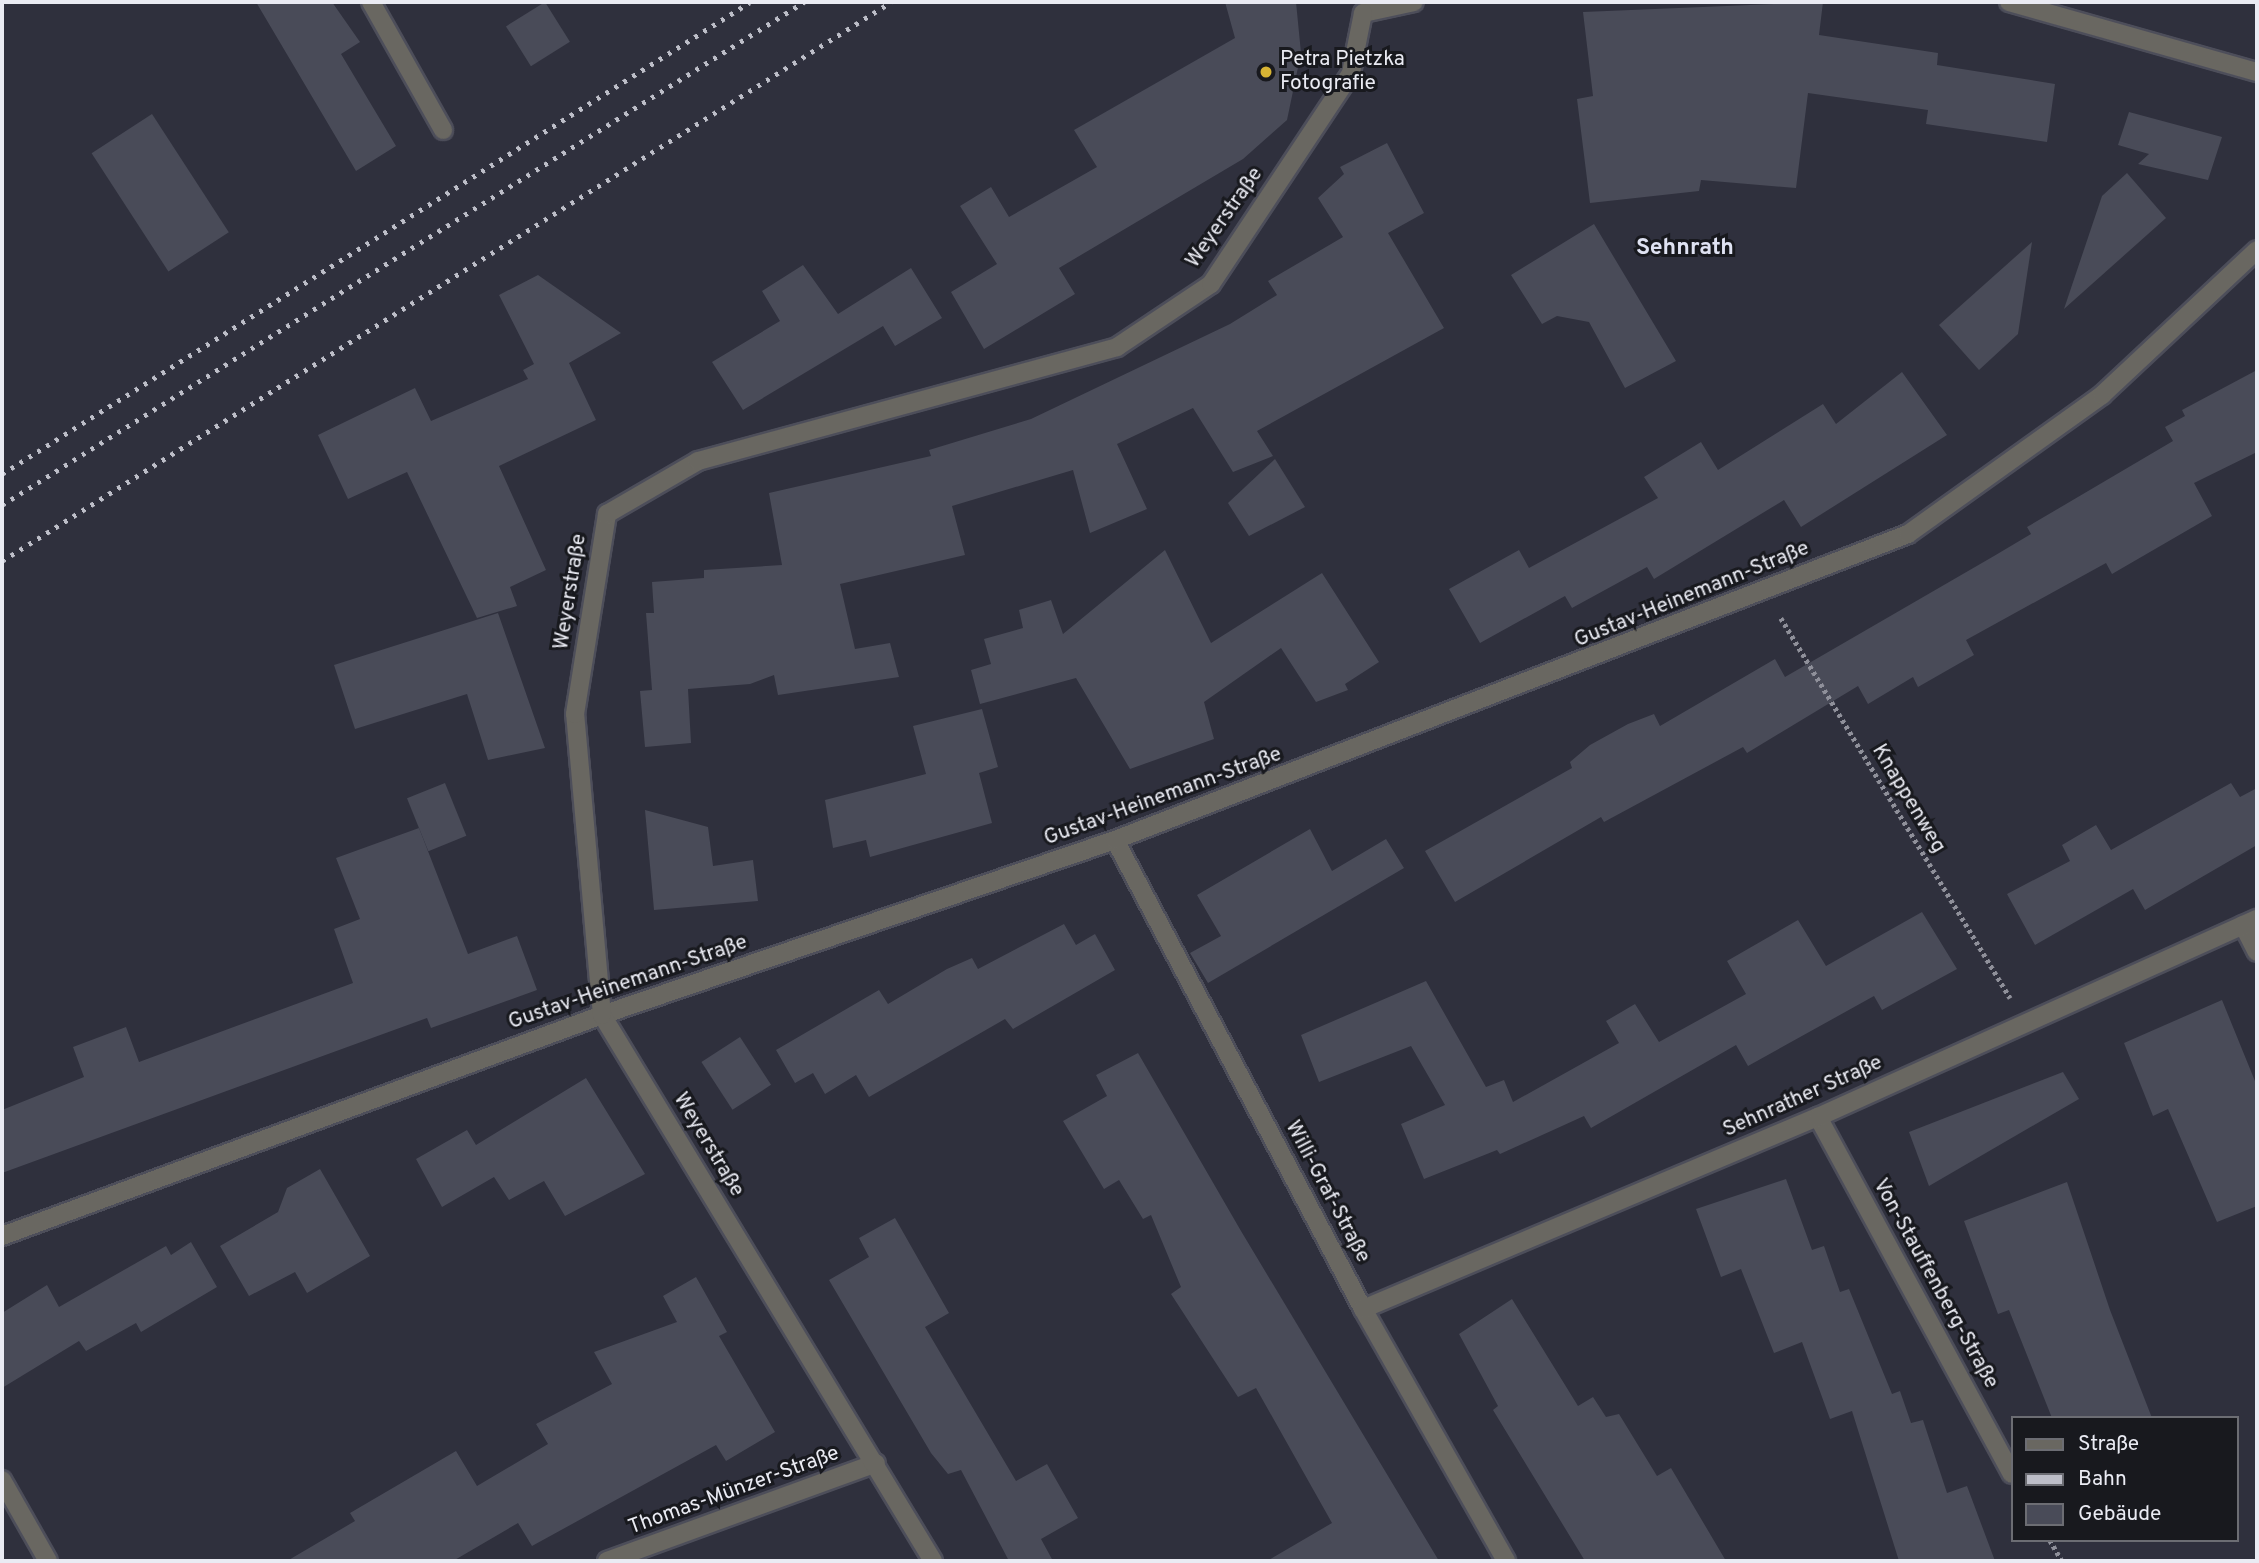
<!DOCTYPE html>
<html>
<head>
<meta charset="utf-8">
<style>
	body { margin:0 }
	#map { position:relative; width:2259px; height:1563px; overflow:hidden; background:#2f303d; font-family:Overpass,sans-serif }
	div>[style] { position:absolute }
	.building>* { inset:0; background:#494b58; transform-origin:0 0 }
	.path>* { height:4.5px; margin-top:-2.25px; transform-origin:0; background:repeating-linear-gradient(90deg,#8f909a 0 3.5px,transparent 0 7px) }
	.roads { filter:drop-shadow(2px 0 #4d4e5a) drop-shadow(-2px 0 #4d4e5a) drop-shadow(0 2px #4d4e5a) drop-shadow(0 -2px #4d4e5a) }
	.street>* { height:18px; margin:-9px; padding:0 9px; transform-origin:9px; border-radius:9px; background:#696761 }
	.rail>* { height:5px; margin-top:-2.5px; transform-origin:0; background:repeating-linear-gradient(90deg,#bdbec8 0 3.5px,transparent 0 10.5px) }
	.dots>* { width:19px; height:19px; translate:-50% -50%; box-sizing:border-box; border:4px solid #18191e; border-radius:50% }
	span { translate:-50% -50%; white-space:nowrap; text-align:center; line-height:1.15; -webkit-text-stroke:6px #18191e; paint-order:stroke }
	.poi-label { font-size:21px; color:#eaebf3 }
	.left { translate:0 -50%; text-align:left }
	.street-label { font-size:21px; color:#eaebf3 }
	.neighbourhood-label { font-size:23px; color:#dfe2f2; font-weight:700 }
	.frame { position:absolute; inset:0; border:4px solid #eaebf3; pointer-events:none }
	.legend { position:absolute; left:2011px; top:1416px; width:228px; height:126px; box-sizing:border-box; background:#18191e; border:2px solid #6c6d73; margin:0; padding:9px 12px; list-style:none; font-size:21px; color:#eaebf3 }
	.legend li { display:flex; align-items:center; gap:14px; height:35px }
	.legend b { width:35px; border:2px solid #6c6d73 }
</style>
</head>
<body>
<div id="map">
	<div class="building">
		<i style="clip-path:polygon(256px 2px,332px 2px,360px 42px,341px 54px,396px 146px,356px 171px)"></i>
		<i style="left:545px;top:2px;width:47px;height:46px;rotate:58deg"></i>
		<i style="clip-path:polygon(1225px 2px,1296px 2px,1301px 53px,1287px 120px,1243px 159px,1059px 268px,1075px 294px,984px 349px,951px 292px,997px 264px,960px 206px,991px 187px,1009px 217px,1097px 167px,1074px 130px,1235px 38px)"></i>
		<i style="clip-path:polygon(1823px 2px,1819px 35px,1938px 53px,1937px 65px,2055px 84px,2047px 142px,1926px 124px,1928px 110px,1808px 93px,1796px 188px,1701px 180px,1699px 191px,1590px 203px,1577px 99px,1593px 96px,1583px 12px)"></i>
		<i style="clip-path:polygon(2129px 112px,2222px 137px,2208px 180px,2138px 164px,2149px 154px,2118px 145px)"></i>
		<i style="left:152px;top:114px;width:141px;height:72px;rotate:57deg"></i>
		<i style="clip-path:polygon(1387px 143px,1424px 213px,1388px 233px,1444px 328px,1257px 431px,1273px 456px,1233px 472px,1193px 408px,1117px 444px,1147px 509px,1090px 533px,1073px 470px,952px 506px,965px 555px,840px 584px,855px 649px,890px 643px,899px 677px,778px 695px,774px 675px,750px 684px,688px 689px,691px 743px,645px 747px,640px 691px,652px 690px,646px 613px,654px 613px,652px 582px,704px 578px,704px 570px,782px 565px,769px 493px,931px 456px,929px 450px,1031px 419px,1230px 324px,1277px 295px,1268px 281px,1343px 237px,1318px 198px,1344px 174px,1340px 167px)"></i>
		<i style="clip-path:polygon(2127px 173px,2166px 218px,2064px 309px,2102px 196px)"></i>
		<i style="clip-path:polygon(1594px 224px,1676px 361px,1625px 388px,1589px 322px,1557px 316px,1542px 324px,1511px 275px)"></i>
		<i style="clip-path:polygon(2032px 242px,2018px 334px,1979px 370px,1939px 325px)"></i>
		<i style="clip-path:polygon(803px 265px,838px 314px,911px 268px,942px 318px,895px 346px,883px 326px,743px 410px,712px 362px,780px 321px,762px 291px)"></i>
		<i style="clip-path:polygon(538px 275px,621px 333px,569px 363px,596px 420px,499px 466px,546px 570px,510px 587px,517px 606px,477px 618px,407px 472px,348px 499px,318px 435px,415px 388px,431px 421px,528px 379px,523px 370px,534px 364px,499px 295px)"></i>
		<i style="clip-path:polygon(2257px 370px,2257px 452px,2194px 483px,2212px 516px,2112px 574px,2106px 563px,1966px 640px,1974px 655px,1918px 687px,1913px 677px,1868px 704px,1858px 686px,1747px 753px,1743px 747px,1604px 822px,1601px 817px,1455px 902px,1425px 851px,1572px 768px,1570px 762px,1590px 745px,1628px 724px,1654px 714px,1660px 726px,1775px 659px,1785px 677px,1994px 556px,2031px 534px,2027px 527px,2173px 441px,2165px 427px,2185px 416px,2182px 410px)"></i>
		<i style="clip-path:polygon(1902px 372px,1947px 435px,1801px 527px,1784px 500px,1654px 579px,1647px 567px,1572px 608px,1565px 596px,1480px 643px,1449px 589px,1519px 550px,1529px 568px,1658px 498px,1644px 477px,1701px 442px,1718px 470px,1823px 404px,1836px 424px)"></i>
		<i style="clip-path:polygon(1275px 459px,1305px 507px,1249px 536px,1228px 503px)"></i>
		<i style="clip-path:polygon(1165px 550px,1211px 643px,1322px 573px,1379px 662px,1345px 684px,1348px 690px,1316px 702px,1281px 648px,1204px 702px,1214px 739px,1130px 769px,1076px 678px,980px 704px,971px 670px,991px 664px,984px 639px,1023px 628px,1019px 610px,1051px 600px,1063px 634px)"></i>
		<i style="clip-path:polygon(498px 613px,545px 748px,488px 760px,467px 694px,355px 729px,334px 665px)"></i>
		<i style="clip-path:polygon(982px 709px,998px 767px,979px 773px,992px 823px,870px 857px,866px 840px,833px 848px,825px 800px,926px 774px,913px 726px)"></i>
		<i style="left:445px;top:783px;width:57px;height:41px;rotate:68deg"></i>
		<i style="clip-path:polygon(2231px 783px,2240px 797px,2257px 788px,2257px 845px,2145px 910px,2133px 889px,2035px 945px,2007px 894px,2070px 861px,2062px 845px,2096px 825px,2111px 850px)"></i>
		<i style="clip-path:polygon(645px 810px,708px 827px,713px 866px,753px 860px,758px 901px,654px 910px)"></i>
		<i style="clip-path:polygon(419px 828px,468px 954px,517px 936px,537px 990px,431px 1028px,427px 1018px,2px 1173px,2px 1110px,84px 1077px,73px 1047px,126px 1027px,139px 1062px,353px 983px,334px 929px,360px 919px,336px 858px)"></i>
		<i style="clip-path:polygon(1310px 829px,1332px 871px,1386px 839px,1404px 868px,1208px 983px,1190px 953px,1221px 936px,1197px 895px)"></i>
		<i style="clip-path:polygon(1922px 912px,1957px 969px,1882px 1010px,1874px 996px,1748px 1066px,1736px 1045px,1591px 1128px,1584px 1116px,1500px 1154px,1497px 1150px,1424px 1179px,1401px 1124px,1445px 1105px,1411px 1046px,1319px 1082px,1301px 1035px,1426px 981px,1486px 1087px,1504px 1080px,1513px 1102px,1619px 1043px,1606px 1021px,1635px 1004px,1659px 1042px,1746px 994px,1727px 961px,1798px 920px,1826px 966px)"></i>
		<i style="clip-path:polygon(1064px 924px,1076px 945px,1095px 934px,1115px 970px,1013px 1029px,1005px 1019px,869px 1097px,856px 1075px,825px 1094px,813px 1073px,795px 1083px,776px 1050px,879px 990px,888px 1004px,947px 969px,972px 958px,978px 969px)"></i>
		<i style="clip-path:polygon(2222px 1000px,2257px 1086px,2257px 1206px,2217px 1222px,2168px 1109px,2153px 1116px,2124px 1043px)"></i>
		<i style="left:740px;top:1037px;width:57px;height:46px;rotate:57deg"></i>
		<i style="clip-path:polygon(1138px 1053px,1241px 1231px,1439px 1561px,1267px 1561px,1332px 1523px,1256px 1388px,1238px 1397px,1171px 1294px,1181px 1287px,1151px 1215px,1143px 1219px,1119px 1180px,1104px 1189px,1063px 1121px,1107px 1096px,1096px 1075px)"></i>
		<i style="clip-path:polygon(2063px 1072px,2079px 1099px,1929px 1186px,1909px 1132px)"></i>
		<i style="clip-path:polygon(586px 1078px,645px 1174px,565px 1216px,544px 1181px,509px 1200px,494px 1177px,442px 1207px,416px 1159px,467px 1130px,476px 1145px)"></i>
		<i style="clip-path:polygon(320px 1169px,370px 1256px,307px 1293px,295px 1272px,249px 1296px,220px 1246px,278px 1212px,287px 1188px)"></i>
		<i style="clip-path:polygon(1786px 1179px,1812px 1250px,1824px 1246px,1840px 1292px,1849px 1289px,1892px 1394px,1900px 1391px,1911px 1423px,1923px 1420px,1947px 1493px,1967px 1486px,1995px 1561px,1899px 1561px,1852px 1411px,1830px 1419px,1802px 1342px,1774px 1353px,1741px 1269px,1721px 1277px,1696px 1209px)"></i>
		<i style="clip-path:polygon(2067px 1182px,2110px 1310px,2152px 1418px,2052px 1418px,2009px 1310px,1998px 1314px,1964px 1221px)"></i>
		<i style="clip-path:polygon(895px 1218px,949px 1313px,925px 1327px,1016px 1481px,1047px 1464px,1078px 1518px,1041px 1539px,1053px 1561px,1009px 1561px,961px 1470px,948px 1474px,931px 1453px,829px 1280px,869px 1257px,859px 1238px)"></i>
		<i style="clip-path:polygon(191px 1242px,217px 1287px,141px 1332px,136px 1323px,86px 1351px,79px 1341px,2px 1388px,2px 1313px,47px 1285px,59px 1307px,166px 1246px,171px 1255px)"></i>
		<i style="clip-path:polygon(696px 1277px,727px 1332px,719px 1336px,775px 1432px,726px 1461px,716px 1445px,532px 1546px,518px 1523px,453px 1561px,287px 1561px,355px 1521px,350px 1513px,456px 1451px,477px 1486px,548px 1444px,536px 1424px,612px 1384px,594px 1352px,677px 1322px,663px 1296px)"></i>
		<i style="clip-path:polygon(1512px 1299px,1578px 1406px,1593px 1397px,1606px 1417px,1619px 1414px,1657px 1476px,1671px 1468px,1726px 1561px,1585px 1561px,1493px 1410px,1498px 1406px,1459px 1334px)"></i>
	</div>
	<div class="path">
		<i style="left:1781px;top:618px;width:444px;rotate:58.9deg"></i>
		<i style="left:2050px;top:1540px;width:24px;rotate:60deg"></i>
	</div>
	<div class="roads">
		<div class="street">
			<i style="left:371px;top:2px;width:147px;rotate:60.6deg"></i>
			<i style="left:2009px;top:2px;width:258px;rotate:15.8deg"></i>
			<i style="left:1363px;top:13px;width:52px;rotate:-12.2deg"></i>
			<i style="left:1115px;top:840px;width:531px;rotate:62.13deg"></i>
			<i style="left:1363px;top:1309px;width:290px;rotate:60.4deg"></i>
			<i style="left:2243px;top:925px;width:30px;rotate:63deg"></i>
			<i style="left:1818px;top:1117px;width:406px;rotate:61.5deg"></i>
			<i style="left:2px;top:1236px;width:639px;rotate:-20.22deg"></i>
			<i style="left:602px;top:1015px;width:542px;rotate:-18.84deg"></i>
			<i style="left:1115px;top:840px;width:850px;rotate:-21.1deg"></i>
			<i style="left:1908px;top:534px;width:239px;rotate:-35.6deg"></i>
			<i style="left:2102px;top:395px;width:212px;rotate:-43.1deg"></i>
			<i style="left:1363px;top:1309px;width:494px;rotate:-22.9deg"></i>
			<i style="left:1818px;top:1117px;width:482px;rotate:-24.3deg"></i>
			<i style="left:2px;top:1480px;width:93px;rotate:60.4deg"></i>
			<i style="left:607px;top:1561px;width:286px;rotate:-20deg"></i>
			<i style="left:933px;top:1561px;width:638px;rotate:-121.23deg"></i>
			<i style="left:602px;top:1015px;width:302px;rotate:-95.1deg"></i>
			<i style="left:575px;top:714px;width:203px;rotate:-80.9deg"></i>
			<i style="left:607px;top:514px;width:105px;rotate:-30.2deg"></i>
			<i style="left:698px;top:461px;width:434px;rotate:-15.2deg"></i>
			<i style="left:1117px;top:347px;width:113px;rotate:-33.8deg"></i>
			<i style="left:1211px;top:284px;width:253px;rotate:-56.4deg"></i>
			<i style="left:1351px;top:73px;width:61px;rotate:-78.7deg"></i>
		</div>
	</div>
	<div class="rail">
		<i style="left:2px;top:474px;width:884px;rotate:-32.25deg"></i>
		<i style="left:2px;top:505px;width:947px;rotate:-32.1deg"></i>
		<i style="left:2px;top:561px;width:1050px;rotate:-32.16deg"></i>
	</div>
	<div class="dots">
		<i style="left:1266px;top:72px;background:#d8b434"></i>
	</div>
	<div class="poi-label">
		<span class="left" style="left:1280px;top:72px">Petra Pietzka<br>Fotografie</span>
	</div>
	<div class="street-label">
		<span style="left:1225px;top:218px;rotate:-55deg">Weyerstraße</span>
		<span style="left:571px;top:592px;rotate:-81deg">Weyerstraße</span>
		<span style="left:1692px;top:595px;rotate:-22deg">Gustav-Heinemann-Straße</span>
		<span style="left:1163px;top:797px;rotate:-20deg">Gustav-Heinemann-Straße</span>
		<span style="left:1908px;top:799px;rotate:59deg">Knappenweg</span>
		<span style="left:628px;top:983px;rotate:-19deg">Gustav-Heinemann-Straße</span>
		<span style="left:1803px;top:1097px;rotate:-24deg">Sehnrather Straße</span>
		<span style="left:708px;top:1145px;rotate:59deg">Weyerstraße</span>
		<span style="left:1327px;top:1192px;rotate:62deg">Willi-Graf-Straße</span>
		<span style="left:1935px;top:1284px;rotate:61deg">Von-Stauffenberg-Straße</span>
		<span style="left:734px;top:1491px;rotate:-20deg">Thomas-Münzer-Straße</span>
	</div>
	<div class="neighbourhood-label">
		<span style="left:1685px;top:249px">Sehnrath</span>
	</div>
	<div class="frame"></div>
	<ul class="legend">
	<li><b style="height:9px;background:#696761"></b>Straße</li>
	<li><b style="height:9px;background:#bdbec8"></b>Bahn</li>
	<li><b style="height:19px;background:#494b58"></b>Gebäude</li>
	</ul>
</div>
</body>
</html>
